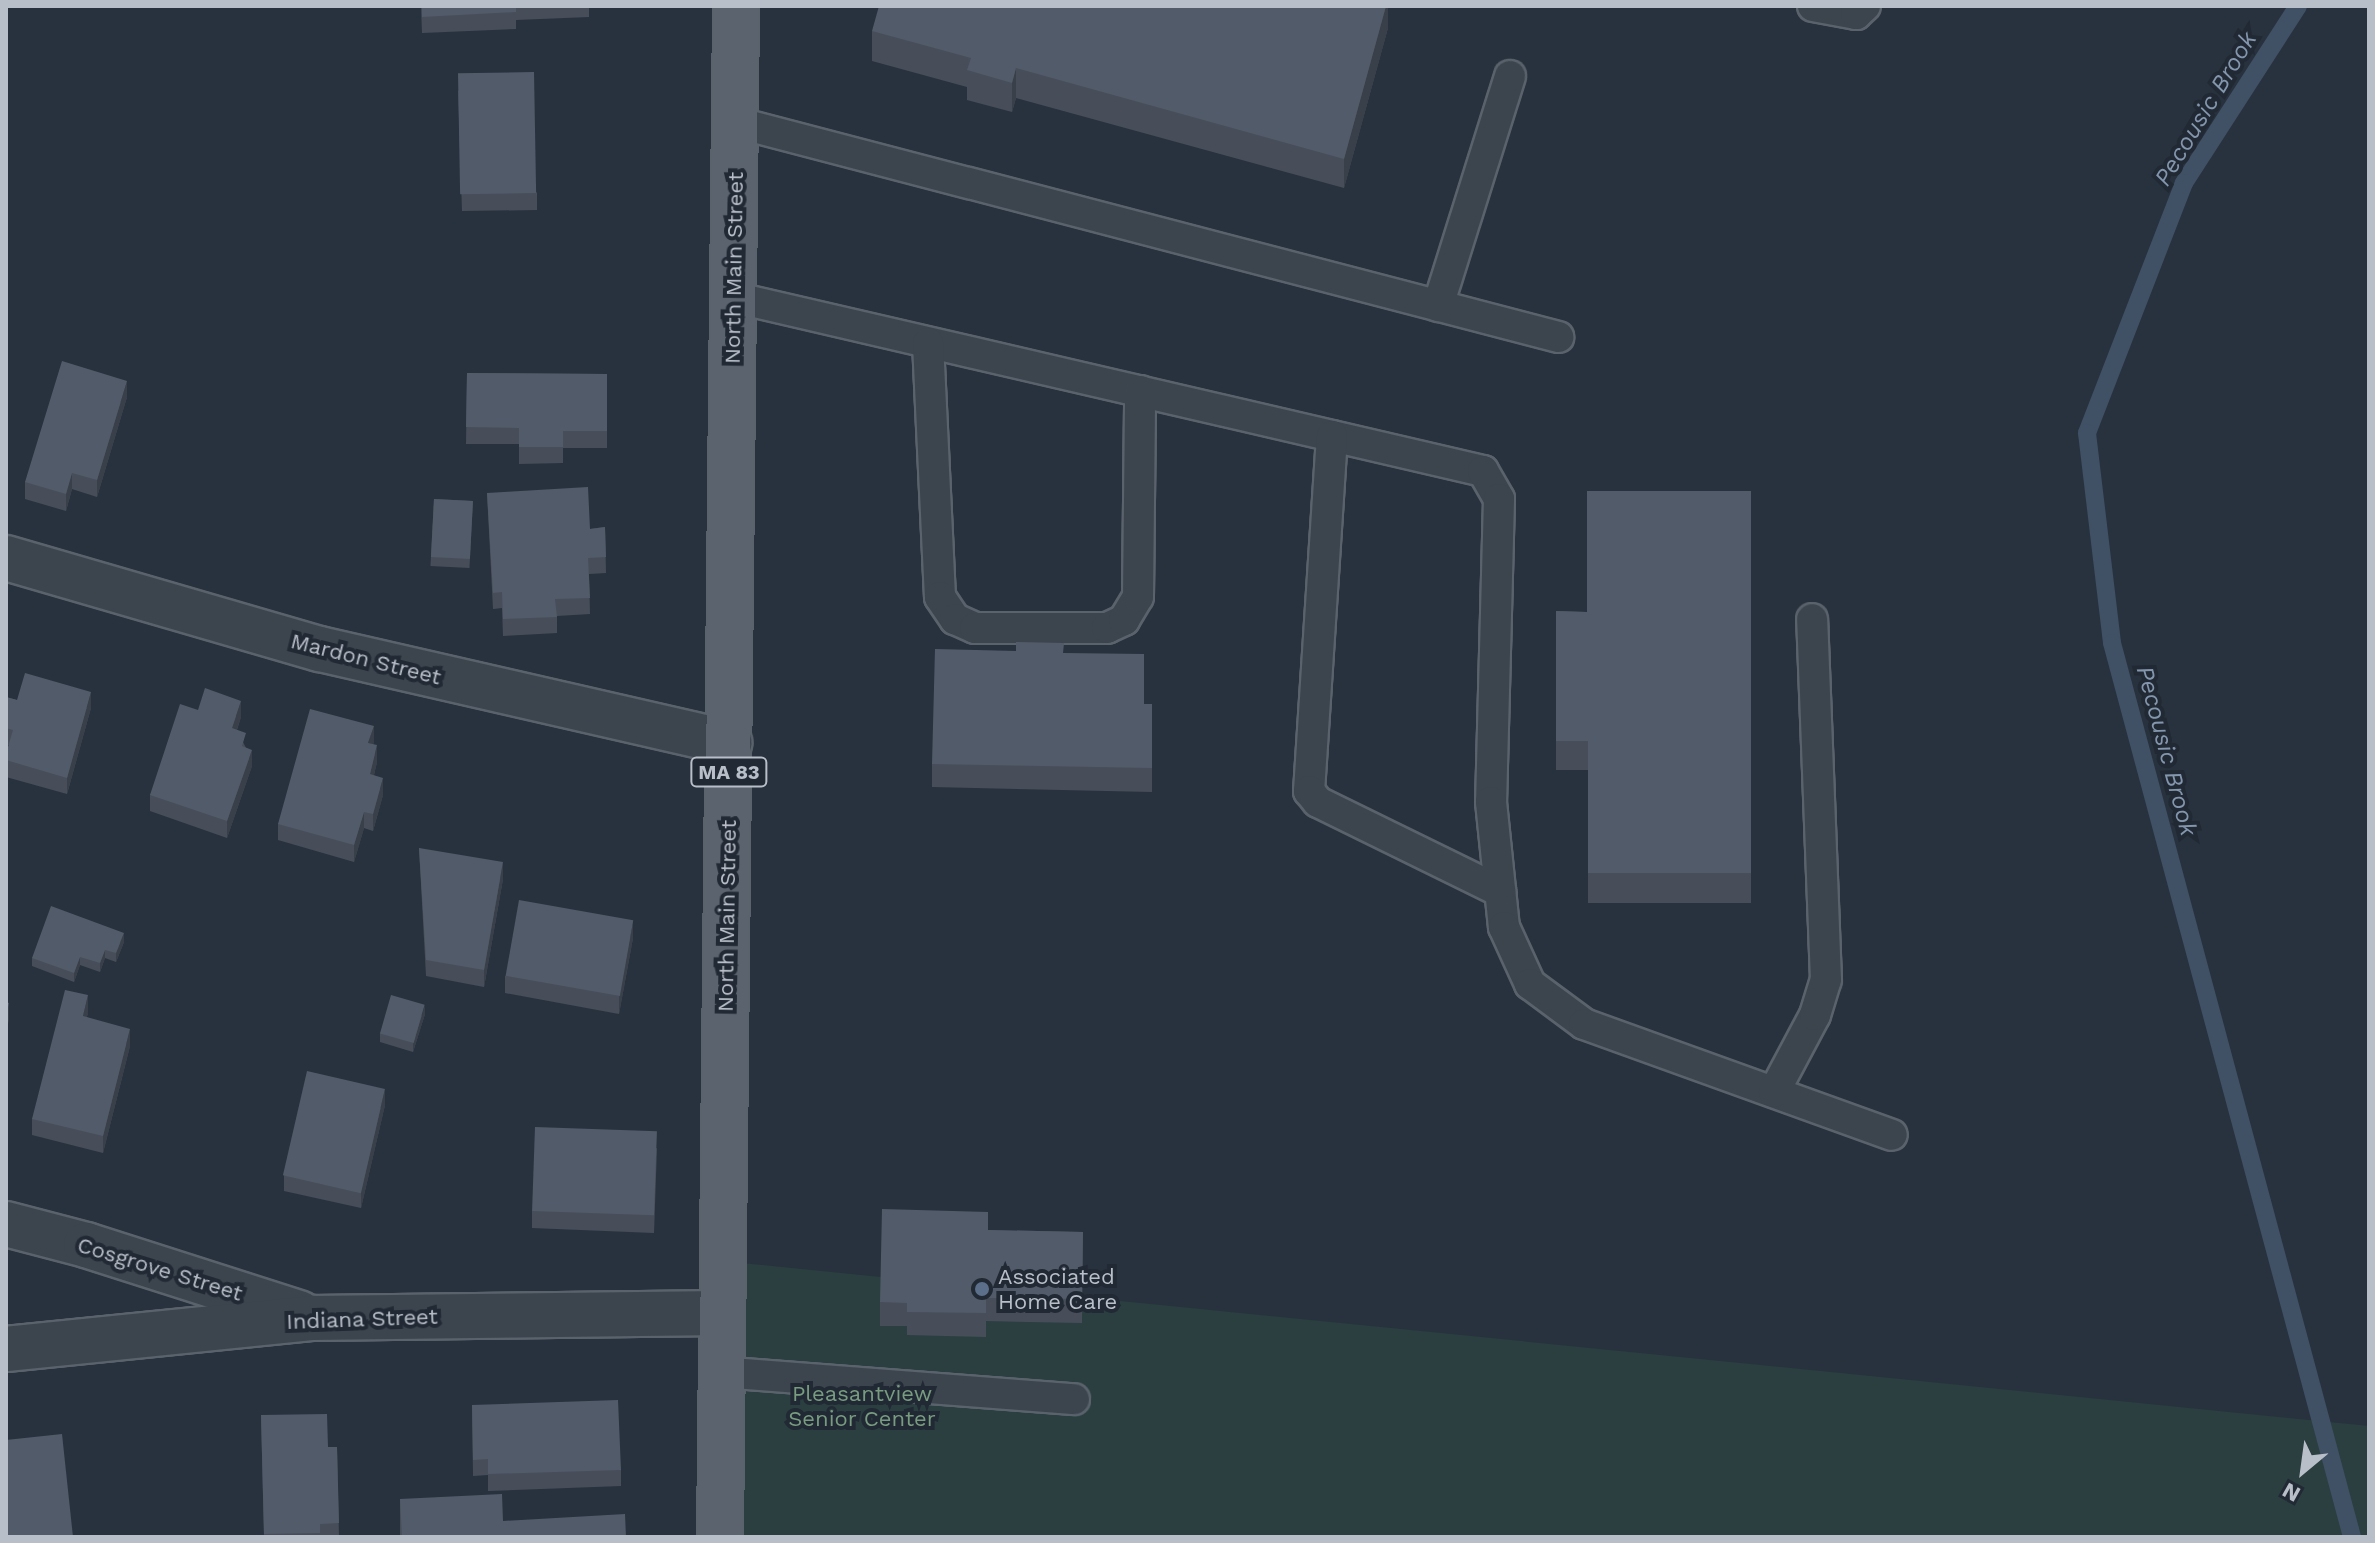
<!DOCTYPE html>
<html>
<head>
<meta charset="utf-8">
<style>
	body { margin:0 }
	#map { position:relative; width:2375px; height:1543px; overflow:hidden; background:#28323e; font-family:"Work Sans",sans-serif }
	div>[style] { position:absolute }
	.green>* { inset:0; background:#2b3f40 }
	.stream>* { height:18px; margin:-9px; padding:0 9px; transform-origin:9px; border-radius:9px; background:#405065 }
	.roads { filter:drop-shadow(2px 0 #5a626c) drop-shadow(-2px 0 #5a626c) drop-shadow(0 2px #5a626c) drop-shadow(0 -2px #5a626c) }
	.lane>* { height:30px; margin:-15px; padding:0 15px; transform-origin:15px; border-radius:15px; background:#3c444e }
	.street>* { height:44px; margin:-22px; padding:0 22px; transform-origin:22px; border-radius:22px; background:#3c444e }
	.primary>* { height:44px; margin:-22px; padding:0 22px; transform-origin:22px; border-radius:22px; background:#5a636e }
	.wall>* { inset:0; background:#474e5a; transform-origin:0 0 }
	.shaded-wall>* { inset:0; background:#39404a }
	.building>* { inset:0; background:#525b69; transform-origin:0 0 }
	.dots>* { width:22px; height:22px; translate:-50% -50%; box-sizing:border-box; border:4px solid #212934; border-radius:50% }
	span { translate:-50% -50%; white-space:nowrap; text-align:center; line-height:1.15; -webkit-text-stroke:8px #212934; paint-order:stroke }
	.shield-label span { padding:2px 6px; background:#212934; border:2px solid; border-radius:6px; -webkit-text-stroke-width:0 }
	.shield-label { font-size:20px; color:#b9bfc9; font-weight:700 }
	.street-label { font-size:22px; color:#b9bfc9 }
	.poi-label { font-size:22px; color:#b9bfc9 }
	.left { translate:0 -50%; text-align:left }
	.park-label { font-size:22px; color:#799c81 }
	.water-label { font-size:24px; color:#8496ad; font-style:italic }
	.frame { position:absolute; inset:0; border:8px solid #b9bfc9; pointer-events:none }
	.north { position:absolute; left:2263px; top:1431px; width:80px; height:80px; -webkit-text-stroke:6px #212934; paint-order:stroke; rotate:209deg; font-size:22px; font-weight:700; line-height:32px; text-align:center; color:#b9bfc9 }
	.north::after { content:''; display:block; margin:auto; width:28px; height:36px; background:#b9bfc9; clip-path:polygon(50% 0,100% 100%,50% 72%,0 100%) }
</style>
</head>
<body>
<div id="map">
	<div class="green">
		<i style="clip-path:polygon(731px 1262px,2369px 1426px,2369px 1537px,728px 1537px)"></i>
	</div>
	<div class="stream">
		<i style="left:2298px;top:6px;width:211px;rotate:122.8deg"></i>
		<i style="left:2184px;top:183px;width:268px;rotate:111.2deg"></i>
		<i style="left:2087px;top:433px;width:211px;rotate:83.2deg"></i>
		<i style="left:2112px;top:643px;width:926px;rotate:74.97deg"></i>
	</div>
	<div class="roads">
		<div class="lane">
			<i style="left:1813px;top:6px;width:44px;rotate:10.5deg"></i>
			<i style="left:1856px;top:14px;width:12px;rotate:-42deg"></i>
			<i style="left:735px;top:122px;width:851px;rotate:14.64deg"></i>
			<i style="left:733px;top:297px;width:770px;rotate:13.06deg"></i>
			<i style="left:1483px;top:471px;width:32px;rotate:60deg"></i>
			<i style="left:1499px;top:499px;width:303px;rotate:91.5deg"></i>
			<i style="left:1491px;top:802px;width:126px;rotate:84.1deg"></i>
			<i style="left:1504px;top:927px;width:63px;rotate:65.5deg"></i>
			<i style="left:1530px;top:984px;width:67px;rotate:36.5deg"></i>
			<i style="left:1584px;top:1024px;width:327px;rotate:19.8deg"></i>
			<i style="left:1438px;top:306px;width:241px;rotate:-72.6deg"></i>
			<i style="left:928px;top:343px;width:254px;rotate:87.3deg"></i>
			<i style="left:940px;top:597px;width:27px;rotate:56deg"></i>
			<i style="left:955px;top:619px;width:22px;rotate:24deg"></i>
			<i style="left:975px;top:628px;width:132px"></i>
			<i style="left:1107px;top:628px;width:19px;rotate:-25deg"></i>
			<i style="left:1124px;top:620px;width:27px;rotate:-59deg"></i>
			<i style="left:1138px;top:597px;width:206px;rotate:-89.4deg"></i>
			<i style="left:1332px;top:436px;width:356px;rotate:93.7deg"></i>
			<i style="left:1309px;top:791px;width:14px;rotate:51deg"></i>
			<i style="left:1318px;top:802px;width:203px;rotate:26.1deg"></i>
			<i style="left:1774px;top:1092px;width:87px;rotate:-62deg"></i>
			<i style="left:1815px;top:1015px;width:37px;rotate:-73deg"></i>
			<i style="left:1826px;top:980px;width:361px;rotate:-92.2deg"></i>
			<i style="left:720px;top:1372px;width:355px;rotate:4.4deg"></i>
		</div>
		<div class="street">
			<i style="left:6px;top:558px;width:327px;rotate:16.2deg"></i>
			<i style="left:320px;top:649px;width:420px;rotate:12.9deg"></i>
			<i style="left:6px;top:1224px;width:83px;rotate:14.7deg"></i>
			<i style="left:86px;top:1245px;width:224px;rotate:17.7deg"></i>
			<i style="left:6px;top:1349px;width:309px;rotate:-5.8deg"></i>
			<i style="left:313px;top:1318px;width:407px;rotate:-0.7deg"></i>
		</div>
		<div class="primary">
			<i style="left:720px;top:1537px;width:1531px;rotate:-89.4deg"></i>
		</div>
	</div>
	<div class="wall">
		<i style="clip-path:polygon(421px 6px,589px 6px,589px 17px,516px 20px,516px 29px,422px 33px)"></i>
		<i style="clip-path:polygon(1388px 6px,1388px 28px,1344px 188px,1016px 98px,1012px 112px,967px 100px,967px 87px,872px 61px,872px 31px)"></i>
		<i style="clip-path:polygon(458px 90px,537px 193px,537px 210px,462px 211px)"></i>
		<i style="clip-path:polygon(467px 373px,607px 374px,607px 448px,563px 448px,563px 463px,519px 464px,519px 444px,466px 444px)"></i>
		<i style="clip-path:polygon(127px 397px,97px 497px,72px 489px,66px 511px,25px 499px,25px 482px)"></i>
		<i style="clip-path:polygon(1751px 491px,1751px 903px,1588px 903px,1588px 770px,1556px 770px,1556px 611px,1587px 612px)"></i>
		<i style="clip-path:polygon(487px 493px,590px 529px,605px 527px,606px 573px,589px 574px,590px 614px,557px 616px,557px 633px,503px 636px,502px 608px,493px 609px)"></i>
		<i style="left:434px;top:499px;width:39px;height:67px;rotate:3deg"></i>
		<i style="clip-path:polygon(1064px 653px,1144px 704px,1152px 704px,1152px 792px,932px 787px,932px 764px)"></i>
		<i style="clip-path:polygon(6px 697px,17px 700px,91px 708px,67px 794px,6px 777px,6px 754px,9px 745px,6px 745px)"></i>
		<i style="clip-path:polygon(198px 710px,241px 717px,237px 730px,246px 748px,252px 766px,227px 838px,150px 811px,150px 795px)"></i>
		<i style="clip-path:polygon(373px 744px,377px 762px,374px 775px,383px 795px,373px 831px,364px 828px,354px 862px,278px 840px,278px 824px)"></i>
		<i style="clip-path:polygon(419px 848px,503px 879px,484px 987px,426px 976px)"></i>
		<i style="clip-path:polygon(633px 938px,619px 1014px,505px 993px,505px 976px)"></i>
		<i style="clip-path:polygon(124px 942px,116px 962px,105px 958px,100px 972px,80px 965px,74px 982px,32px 966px,32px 958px)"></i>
		<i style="clip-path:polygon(88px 1012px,87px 1017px,130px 1046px,103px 1153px,32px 1135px,32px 1119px)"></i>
		<i style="clip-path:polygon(425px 1014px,413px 1052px,380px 1042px,380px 1033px)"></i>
		<i style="clip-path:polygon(385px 1105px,361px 1208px,284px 1191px,284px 1175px)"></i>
		<i style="clip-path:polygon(657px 1148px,654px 1233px,532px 1228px,532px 1211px)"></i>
		<i style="clip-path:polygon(988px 1230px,1083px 1232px,1082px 1323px,986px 1321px,986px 1337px,907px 1335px,907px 1326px,880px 1326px,880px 1302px)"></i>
		<i style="clip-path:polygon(472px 1405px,621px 1470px,621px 1486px,488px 1491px,488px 1475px,473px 1476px)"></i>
		<i style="clip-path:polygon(261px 1415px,328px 1447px,337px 1447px,339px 1537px,264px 1537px)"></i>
		<i style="clip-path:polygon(400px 1499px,503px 1521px,626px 1537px,400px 1537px)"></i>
	</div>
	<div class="shaded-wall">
		<i style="clip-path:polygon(1386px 6px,1388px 6px,1388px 28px,1344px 188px,1344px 159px)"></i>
		<i style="clip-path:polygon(1016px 68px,1016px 98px,1012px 112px,1012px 83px)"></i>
		<i style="clip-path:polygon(127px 381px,127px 397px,97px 497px,97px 480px)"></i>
		<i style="clip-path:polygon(72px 473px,72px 489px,66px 511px,66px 494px)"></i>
		<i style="clip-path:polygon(91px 692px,91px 708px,67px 794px,67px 778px)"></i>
		<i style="clip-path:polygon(241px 701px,241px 717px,232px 744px,232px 728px)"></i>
		<i style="clip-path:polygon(374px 726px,374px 743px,368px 760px,368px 743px)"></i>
		<i style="clip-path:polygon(377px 745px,377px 762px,370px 791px,370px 774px)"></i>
		<i style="clip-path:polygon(252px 750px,252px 766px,227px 838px,227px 821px)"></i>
		<i style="clip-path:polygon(383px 778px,383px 795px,373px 831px,373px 814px)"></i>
		<i style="clip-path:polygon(364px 812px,364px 828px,354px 862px,354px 845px)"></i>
		<i style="clip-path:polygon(503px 862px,503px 879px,484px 987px,484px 970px)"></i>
		<i style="clip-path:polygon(633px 921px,633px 938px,619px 1014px,619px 997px)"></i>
		<i style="clip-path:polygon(124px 933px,124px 942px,116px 962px,116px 953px)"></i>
		<i style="clip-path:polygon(105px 950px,105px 958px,100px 972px,100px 963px)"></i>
		<i style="clip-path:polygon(80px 957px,80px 965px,74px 982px,74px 973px)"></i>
		<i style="clip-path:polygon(88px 995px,88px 1012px,83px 1033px,83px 1016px)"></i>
		<i style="clip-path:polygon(9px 1003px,9px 1020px,6px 1033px,6px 1017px)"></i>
		<i style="clip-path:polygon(425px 1005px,425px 1014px,413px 1052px,413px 1044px)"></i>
		<i style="clip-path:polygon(130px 1029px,130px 1046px,103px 1153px,103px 1136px)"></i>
		<i style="clip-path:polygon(385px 1089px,385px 1105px,361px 1208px,361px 1192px)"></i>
	</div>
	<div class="building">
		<i style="clip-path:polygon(422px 6px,516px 6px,516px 12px,422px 17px)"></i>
		<i style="clip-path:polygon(879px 6px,1386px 6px,1344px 159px,1016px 68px,1012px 83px,967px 70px,971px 58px,872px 31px)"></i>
		<i style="left:534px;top:72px;width:121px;height:76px;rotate:89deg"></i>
		<i style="clip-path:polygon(62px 361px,127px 381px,97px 480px,72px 473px,66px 494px,25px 482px)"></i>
		<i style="clip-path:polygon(467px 373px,607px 374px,607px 431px,563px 431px,563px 447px,519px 447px,519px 428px,466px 427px)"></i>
		<i style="clip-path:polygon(588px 487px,590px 529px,605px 527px,606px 557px,588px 558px,590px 598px,555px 599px,557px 617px,503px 619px,502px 592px,493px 593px,487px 493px)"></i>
		<i style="clip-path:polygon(1587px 491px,1751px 491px,1751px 873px,1588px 873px,1588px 741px,1556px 741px,1556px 611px,1587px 612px)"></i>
		<i style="left:434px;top:499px;width:39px;height:58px;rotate:3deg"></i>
		<i style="clip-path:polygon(1016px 642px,1064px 643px,1063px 653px,1144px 654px,1144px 704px,1152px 704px,1152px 768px,932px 764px,935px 649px,1016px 651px)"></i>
		<i style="clip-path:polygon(25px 673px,91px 692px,67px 778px,6px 760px,6px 754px,13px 730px,6px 728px,6px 697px,17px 700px)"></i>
		<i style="clip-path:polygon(205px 688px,241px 701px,232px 728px,246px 733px,242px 746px,252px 750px,227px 821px,150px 795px,180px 704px,198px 710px)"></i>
		<i style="clip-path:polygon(310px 709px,374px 726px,368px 743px,377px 745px,370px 774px,383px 778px,373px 814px,364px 812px,354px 845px,278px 824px)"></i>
		<i style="clip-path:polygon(419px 848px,503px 862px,484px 970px,426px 960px)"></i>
		<i style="left:519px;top:900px;width:116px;height:77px;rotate:10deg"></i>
		<i style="clip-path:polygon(51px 906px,124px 933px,116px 953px,105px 950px,100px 963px,80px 957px,74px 973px,32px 958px)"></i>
		<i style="clip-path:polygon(65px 990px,88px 995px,83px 1016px,130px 1029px,103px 1136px,32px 1119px)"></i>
		<i style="left:391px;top:995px;width:35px;height:40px;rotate:16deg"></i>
		<i style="clip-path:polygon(6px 1002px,9px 1003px,6px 1017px)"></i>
		<i style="left:307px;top:1071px;width:80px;height:107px;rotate:13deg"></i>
		<i style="left:535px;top:1127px;width:122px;height:84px;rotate:2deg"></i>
		<i style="clip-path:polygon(882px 1209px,988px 1212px,988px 1230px,1083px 1232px,1082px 1299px,986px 1298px,986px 1313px,907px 1312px,907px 1303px,880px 1302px)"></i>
		<i style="clip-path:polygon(618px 1400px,621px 1470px,488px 1474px,488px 1459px,473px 1460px,472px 1405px)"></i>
		<i style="clip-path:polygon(327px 1414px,328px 1447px,337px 1447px,339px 1523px,320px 1524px,320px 1533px,264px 1534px,261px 1415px)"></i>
		<i style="clip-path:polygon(62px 1434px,73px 1537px,6px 1537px,6px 1440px)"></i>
		<i style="clip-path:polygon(502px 1494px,503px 1521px,625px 1514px,626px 1537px,453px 1537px,453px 1535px,402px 1537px,400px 1499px)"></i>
	</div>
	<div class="dots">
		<i style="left:982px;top:1289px;background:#5c6f8a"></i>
	</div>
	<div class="shield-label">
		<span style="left:729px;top:772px">MA 83</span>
	</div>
	<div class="street-label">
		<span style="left:734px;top:268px;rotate:-89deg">North Main Street</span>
		<span style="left:366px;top:659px;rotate:14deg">Mardon Street</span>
		<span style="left:727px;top:916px;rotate:-89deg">North Main Street</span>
		<span style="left:160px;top:1269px;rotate:17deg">Cosgrove Street</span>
		<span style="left:362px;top:1319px;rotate:-2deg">Indiana Street</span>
	</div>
	<div class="poi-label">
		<span class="left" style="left:998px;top:1289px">Associated<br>Home Care</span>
	</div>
	<div class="park-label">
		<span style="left:862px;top:1406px">Pleasantview<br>Senior Center</span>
	</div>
	<div class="water-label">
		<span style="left:2206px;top:109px;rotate:-59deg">Pecousic Brook</span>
		<span style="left:2166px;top:751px;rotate:75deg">Pecousic Brook</span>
	</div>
	<div class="frame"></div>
	<div class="north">N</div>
</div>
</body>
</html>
